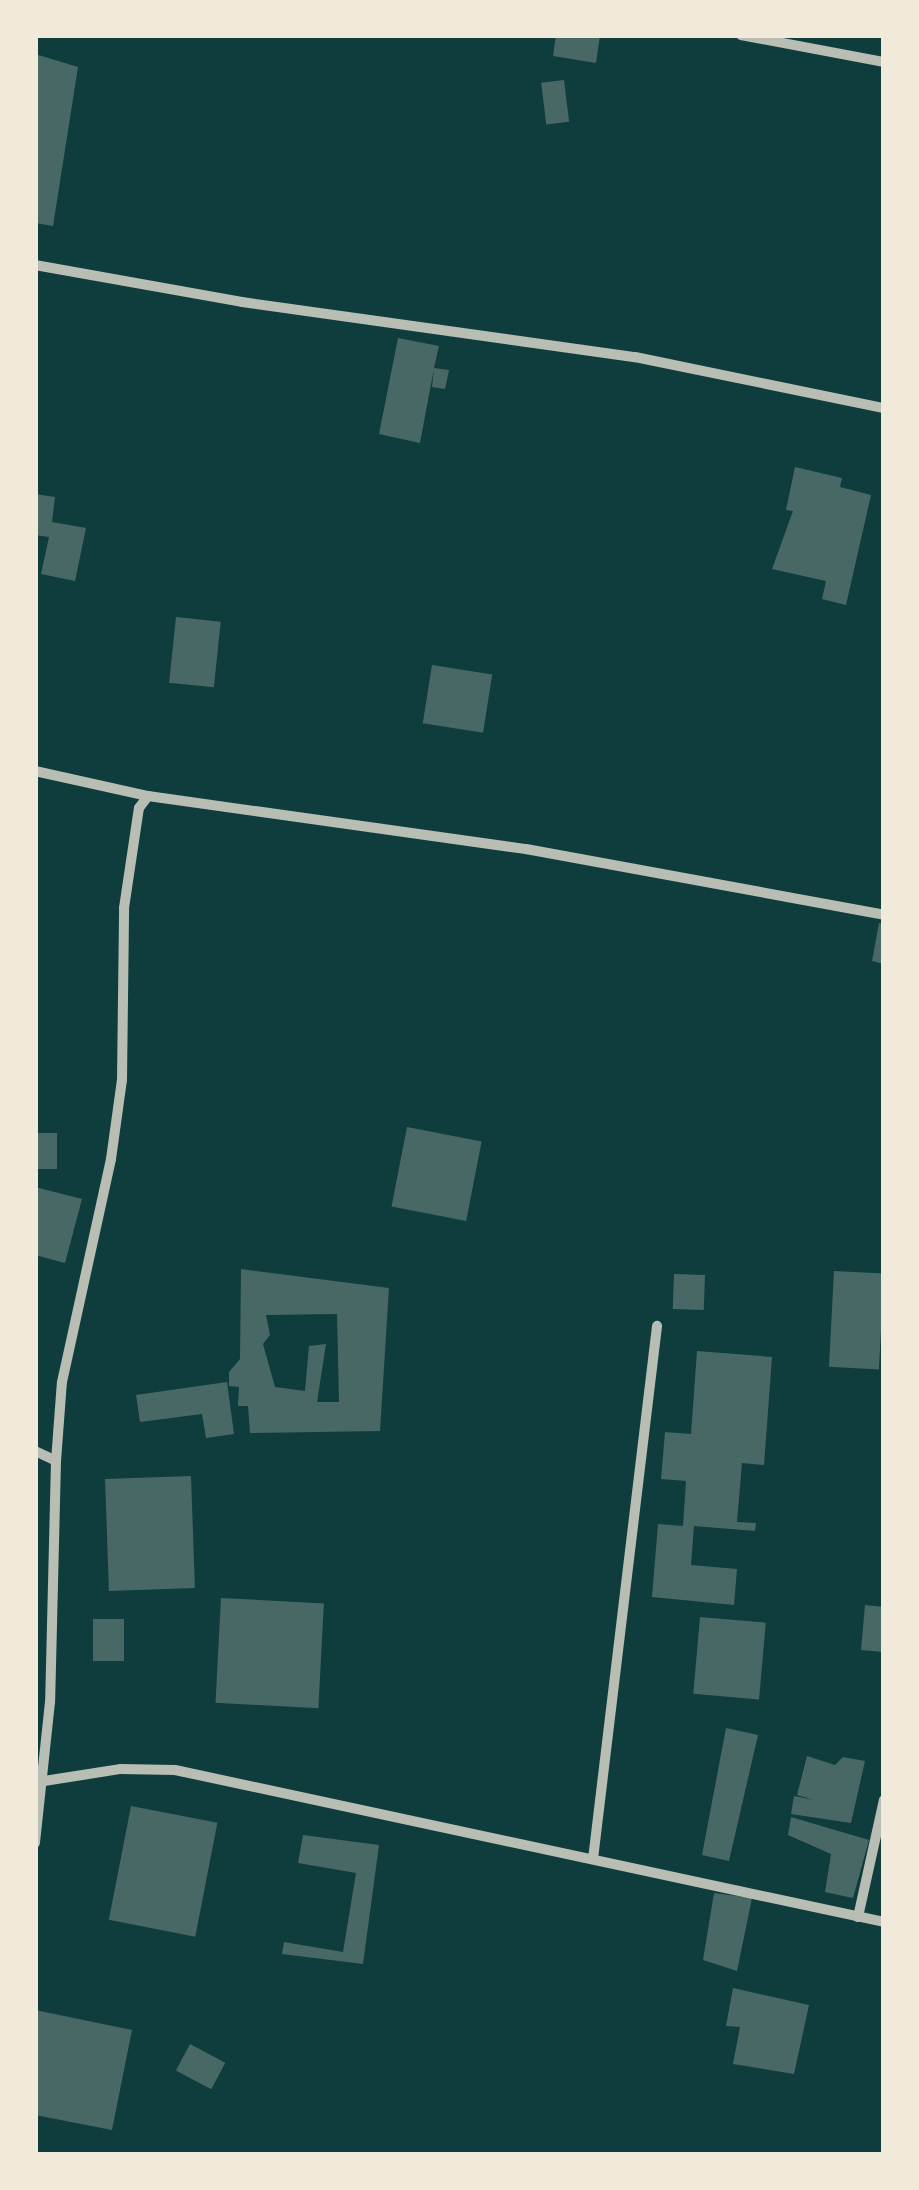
<!DOCTYPE html>
<html>
<head>
<meta charset="utf-8">
<style>
	body { margin:0 }
	#map { position:relative; width:919px; height:2190px; overflow:hidden; background:#0f3d3e; font-family:Commissioner,sans-serif }
	div>[style] { position:absolute }
	.building>* { inset:0; background:#486865; transform-origin:0 0 }
	.minor>* { height:10px; margin:-5px; padding:0 5px; transform-origin:5px; border-radius:5px; background:#b8beb3 }
	span { translate:-50% -50%; white-space:nowrap; text-align:center; line-height:1.15; -webkit-text-stroke:10px #f1e9da; paint-order:stroke }
	.frame { position:absolute; inset:0; border:38px solid #f1e9da; pointer-events:none }
</style>
</head>
<body>
<div id="map">
	<div class="building">
		<i style="clip-path:polygon(556px 35px,600px 35px,596px 63px,553px 56px)"></i>
		<i style="clip-path:polygon(35px 54px,78px 67px,53px 226px,35px 223px)"></i>
		<i style="left:564px;top:80px;width:42px;height:23px;rotate:83deg"></i>
		<i style="clip-path:polygon(398px 338px,439px 346px,434px 368px,449px 370px,445px 389px,432px 387px,434px 368px,420px 443px,379px 434px)"></i>
		<i style="clip-path:polygon(795px 467px,842px 478px,840px 487px,871px 495px,846px 605px,822px 599px,826px 581px,772px 569px,793px 511px,786px 510px)"></i>
		<i style="clip-path:polygon(35px 494px,55px 497px,52px 522px,86px 528px,75px 581px,41px 574px,49px 537px,35px 535px)"></i>
		<i style="left:176px;top:617px;width:45px;height:66px;rotate:6deg"></i>
		<i style="left:432px;top:665px;width:61px;height:59px;rotate:9deg"></i>
		<i style="clip-path:polygon(879px 923px,884px 924px,884px 964px,872px 961px)"></i>
		<i style="left:407px;top:1127px;width:76px;height:81px;rotate:11deg"></i>
		<i style="left:35px;top:1133px;width:22px;height:36px"></i>
		<i style="clip-path:polygon(35px 1187px,82px 1199px,65px 1263px,35px 1255px)"></i>
		<i style="clip-path:polygon(evenodd,241px 1269px,389px 1288px,380px 1431px,250px 1433px,248px 1406px,238px 1406px,239px 1387px,229px 1386px,229px 1372px,240px 1359px,241px 1269px,337px 1314px,339px 1402px,317px 1402px,326px 1344px,309px 1346px,305px 1391px,275px 1387px,263px 1344px,270px 1335px,266px 1315px,337px 1314px)"></i>
		<i style="left:834px;top:1271px;width:50px;height:96px;rotate:3deg"></i>
		<i style="left:674px;top:1274px;width:31px;height:35px;rotate:2deg"></i>
		<i style="clip-path:polygon(697px 1351px,772px 1357px,764px 1465px,742px 1463px,737px 1522px,756px 1523px,755px 1531px,694px 1526px,691px 1565px,737px 1569px,734px 1605px,652px 1597px,658px 1524px,683px 1526px,686px 1481px,661px 1479px,665px 1432px,691px 1434px)"></i>
		<i style="clip-path:polygon(227px 1382px,234px 1434px,206px 1438px,202px 1414px,140px 1422px,136px 1395px)"></i>
		<i style="left:191px;top:1476px;width:112px;height:86px;rotate:88deg"></i>
		<i style="left:221px;top:1598px;width:103px;height:105px;rotate:3deg"></i>
		<i style="clip-path:polygon(865px 1605px,884px 1607px,884px 1652px,861px 1650px)"></i>
		<i style="left:700px;top:1617px;width:66px;height:77px;rotate:5deg"></i>
		<i style="left:124px;top:1619px;width:42px;height:31px;rotate:90deg"></i>
		<i style="clip-path:polygon(726px 1728px,758px 1735px,729px 1861px,702px 1855px)"></i>
		<i style="clip-path:polygon(807px 1756px,835px 1765px,843px 1757px,865px 1761px,851px 1823px,791px 1814px,794px 1796px,814px 1800px,797px 1795px)"></i>
		<i style="left:131px;top:1806px;width:88px;height:116px;rotate:11deg"></i>
		<i style="clip-path:polygon(791px 1817px,869px 1840px,853px 1898px,825px 1892px,831px 1854px,788px 1835px)"></i>
		<i style="clip-path:polygon(303px 1835px,379px 1845px,363px 1964px,282px 1954px,284px 1942px,343px 1952px,356px 1873px,298px 1863px)"></i>
		<i style="clip-path:polygon(714px 1893px,752px 1898px,737px 1971px,703px 1960px)"></i>
		<i style="clip-path:polygon(733px 1988px,809px 2005px,794px 2074px,733px 2064px,740px 2027px,726px 2026px)"></i>
		<i style="clip-path:polygon(35px 2010px,132px 2030px,112px 2130px,35px 2115px)"></i>
		<i style="left:190px;top:2044px;width:40px;height:30px;rotate:28deg"></i>
	</div>
	<div class="minor">
		<i style="left:741px;top:35px;width:146px;rotate:10.7deg"></i>
		<i style="left:35px;top:265px;width:210px;rotate:10.1deg"></i>
		<i style="left:242px;top:302px;width:397px;rotate:8deg"></i>
		<i style="left:635px;top:357px;width:254px;rotate:11.6deg"></i>
		<i style="left:35px;top:771px;width:116px;rotate:12.5deg"></i>
		<i style="left:35px;top:1451px;width:23px;rotate:25deg"></i>
		<i style="left:56px;top:1461px;width:241px;rotate:91.4deg"></i>
		<i style="left:50px;top:1702px;width:142px;rotate:96.1deg"></i>
		<i style="left:56px;top:1461px;width:79px;rotate:-85.7deg"></i>
		<i style="left:62px;top:1382px;width:228px;rotate:-77.6deg"></i>
		<i style="left:111px;top:1159px;width:80px;rotate:-82.1deg"></i>
		<i style="left:122px;top:1080px;width:172px;rotate:-89.3deg"></i>
		<i style="left:124px;top:908px;width:101px;rotate:-81.5deg"></i>
		<i style="left:139px;top:808px;width:15px;rotate:-53deg"></i>
		<i style="left:148px;top:796px;width:382px;rotate:8deg"></i>
		<i style="left:526px;top:849px;width:364px;rotate:10.4deg"></i>
		<i style="left:44px;top:1781px;width:78px;rotate:-8.9deg"></i>
		<i style="left:121px;top:1769px;width:54px;rotate:1.1deg"></i>
		<i style="left:175px;top:1770px;width:725px;rotate:12.1deg"></i>
		<i style="left:593px;top:1859px;width:537px;rotate:-83.15deg"></i>
		<i style="left:858px;top:1917px;width:120px;rotate:-77.5deg"></i>
	</div>
	<div class="frame"></div>
</div>
</body>
</html>
